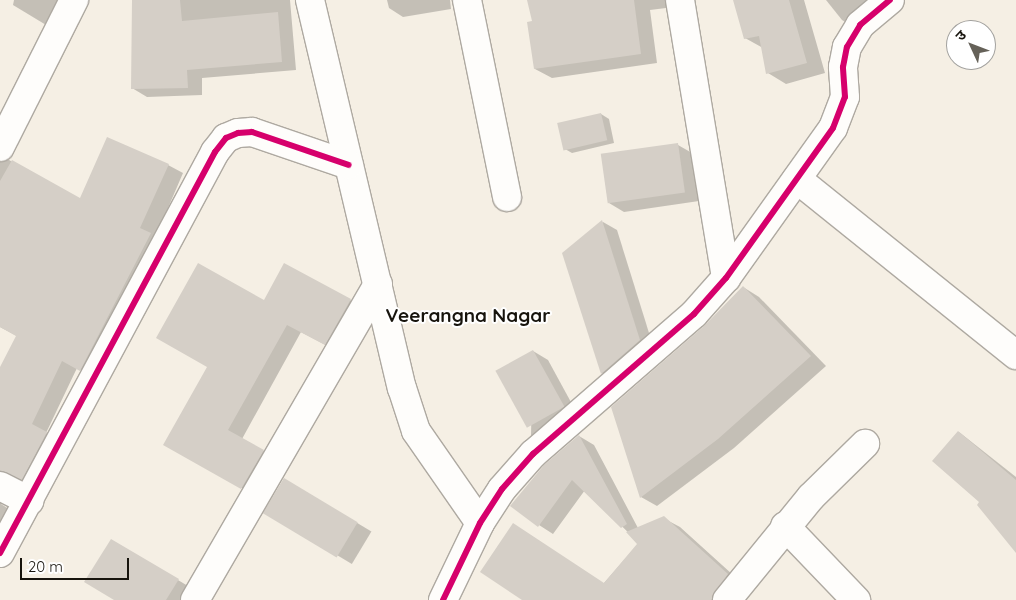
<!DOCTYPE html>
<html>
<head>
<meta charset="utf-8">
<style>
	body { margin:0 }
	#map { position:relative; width:1016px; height:600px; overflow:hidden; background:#f5efe4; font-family:Quicksand,"Noto Sans Devanagari",sans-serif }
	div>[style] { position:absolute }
	.shadow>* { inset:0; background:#0003; transform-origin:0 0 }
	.building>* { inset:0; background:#d5cfc7; transform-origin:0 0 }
	.roads { filter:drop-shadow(1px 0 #aea9a1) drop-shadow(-1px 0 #aea9a1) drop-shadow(0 1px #aea9a1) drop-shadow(0 -1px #aea9a1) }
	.minor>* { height:28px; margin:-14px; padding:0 14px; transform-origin:14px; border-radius:14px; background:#fefdfb }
	.cycleway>* { height:6px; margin:-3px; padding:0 3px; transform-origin:3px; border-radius:3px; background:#d6006c }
	span { translate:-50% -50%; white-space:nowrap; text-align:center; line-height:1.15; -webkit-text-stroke:4px #fff; paint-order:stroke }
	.district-label { font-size:19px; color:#17140d; font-weight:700 }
	.north { position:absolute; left:946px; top:20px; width:50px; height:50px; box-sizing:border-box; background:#fff; border:1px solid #a2a19e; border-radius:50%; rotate:313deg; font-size:14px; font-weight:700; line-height:20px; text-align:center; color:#17140d }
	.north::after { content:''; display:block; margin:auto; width:18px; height:22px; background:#656158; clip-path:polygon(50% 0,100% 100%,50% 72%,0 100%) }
	.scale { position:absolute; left:20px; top:558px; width:109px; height:22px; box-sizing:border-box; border:2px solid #17140d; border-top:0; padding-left:6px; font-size:15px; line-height:18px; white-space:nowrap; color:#17140d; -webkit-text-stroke:4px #fff; paint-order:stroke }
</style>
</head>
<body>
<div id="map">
	<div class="shadow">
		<i style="clip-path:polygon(14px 0,76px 0,56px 31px,13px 5px)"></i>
		<i style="clip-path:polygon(133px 0,290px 0,296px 70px,202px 78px,202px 95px,147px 97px,132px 88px)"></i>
		<i style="clip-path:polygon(387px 0,450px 0,451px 9px,403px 17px,389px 8px)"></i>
		<i style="clip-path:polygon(529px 0,666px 0,666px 8px,650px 10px,657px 63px,552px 78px,535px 69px,533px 22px)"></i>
		<i style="clip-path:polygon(738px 0,804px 0,825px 73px,786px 84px,768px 73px,763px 48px,745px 38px)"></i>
		<i style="clip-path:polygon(826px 0,901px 0,862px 32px,842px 20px)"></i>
		<i style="clip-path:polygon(601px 114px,609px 119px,614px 143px,572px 153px,565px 149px)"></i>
		<i style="clip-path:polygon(678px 145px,692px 153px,699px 201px,624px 212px,609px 203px)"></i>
		<i style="clip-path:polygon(0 159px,9px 160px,80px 199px,168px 165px,183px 173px,95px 378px,77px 368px,46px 433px,61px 442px,37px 487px,15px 478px,0 488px,1px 504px,21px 517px,0 559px,0 370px,17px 336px,0 327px)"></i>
		<i style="clip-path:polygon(603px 222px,617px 230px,654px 349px,616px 382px,602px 373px,564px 254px)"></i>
		<i style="clip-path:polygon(284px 265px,365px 308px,339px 352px,301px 332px,242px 439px,277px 459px,256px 496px,165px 445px,265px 302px)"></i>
		<i style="clip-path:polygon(743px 287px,759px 297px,826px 366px,734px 448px,657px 506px,641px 497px,705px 327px)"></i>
		<i style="clip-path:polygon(533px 351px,548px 360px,578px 415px,546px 443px,531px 435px)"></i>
		<i style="clip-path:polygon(959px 432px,1016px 477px,1016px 551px,981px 502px)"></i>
		<i style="clip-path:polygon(579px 436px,594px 445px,638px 528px,663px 518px,680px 527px,743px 584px,731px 600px,524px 600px,604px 583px,639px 543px,585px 490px,553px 534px,539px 525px)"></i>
		<i style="left:284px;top:479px;width:102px;height:38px;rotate:31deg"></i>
		<i style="clip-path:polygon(111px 540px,193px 589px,186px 600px,116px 600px)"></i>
	</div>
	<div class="building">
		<i style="clip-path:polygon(132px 0,180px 0,182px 21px,278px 12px,282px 62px,187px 70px,188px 88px,131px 89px)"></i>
		<i style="clip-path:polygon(527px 0,634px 0,641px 54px,534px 69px,527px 22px,532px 21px)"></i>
		<i style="clip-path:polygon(733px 0,789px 0,807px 63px,766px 74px,759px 36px,744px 39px)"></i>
		<i style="left:601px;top:113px;width:28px;height:45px;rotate:77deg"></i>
		<i style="clip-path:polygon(107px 137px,169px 164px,140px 228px,151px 233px,80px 371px,62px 361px,32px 424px,47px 432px,22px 480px,0 470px,0 367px,16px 336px,0 327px,0 181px,12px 160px,80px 198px)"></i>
		<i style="left:678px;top:143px;width:50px;height:78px;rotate:82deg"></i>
		<i style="clip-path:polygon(602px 220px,640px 340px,601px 374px,562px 253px)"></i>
		<i style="clip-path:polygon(198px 263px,264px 300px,284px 263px,351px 299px,325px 345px,287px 325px,228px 430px,264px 450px,241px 489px,163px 445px,207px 367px,156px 338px)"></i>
		<i style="clip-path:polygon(743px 286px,811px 356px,718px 439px,640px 498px,611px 407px,704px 326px)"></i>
		<i style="left:533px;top:350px;width:65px;height:43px;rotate:61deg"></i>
		<i style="clip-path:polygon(958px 431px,1016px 480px,1016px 553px,977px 505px,979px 502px,932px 461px)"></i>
		<i style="clip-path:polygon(579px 435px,627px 524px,621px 528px,572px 480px,538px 527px,510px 506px,544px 465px)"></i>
		<i style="left:284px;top:478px;width:86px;height:41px;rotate:31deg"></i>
		<i style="clip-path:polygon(664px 516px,728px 574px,711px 600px,522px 600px,480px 572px,513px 523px,604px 583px,637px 544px,626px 532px)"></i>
		<i style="clip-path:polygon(111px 539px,179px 579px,166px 600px,114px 600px,84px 582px)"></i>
	</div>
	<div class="roads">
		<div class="minor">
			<i style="left:310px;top:0;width:399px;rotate:76.7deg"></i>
			<i style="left:402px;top:388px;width:45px;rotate:72deg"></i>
			<i style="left:416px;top:431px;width:112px;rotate:55.2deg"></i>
			<i style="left:467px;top:0;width:201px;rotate:78.5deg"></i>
			<i style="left:680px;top:0;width:282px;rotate:80.6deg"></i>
			<i style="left:0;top:147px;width:165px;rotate:-63.3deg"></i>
			<i style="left:797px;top:179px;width:281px;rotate:38.8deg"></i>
			<i style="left:0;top:486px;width:33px;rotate:27deg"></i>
			<i style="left:785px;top:526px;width:103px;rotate:46.2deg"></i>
			<i style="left:0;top:553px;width:455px;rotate:-61.8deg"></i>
			<i style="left:215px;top:152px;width:18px;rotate:-52deg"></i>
			<i style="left:226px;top:138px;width:13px;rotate:-23deg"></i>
			<i style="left:238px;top:133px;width:14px;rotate:-4deg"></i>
			<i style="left:252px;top:132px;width:102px;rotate:18.8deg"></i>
			<i style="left:195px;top:600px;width:365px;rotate:-59.9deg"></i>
			<i style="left:443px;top:600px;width:85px;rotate:-64.3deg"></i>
			<i style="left:480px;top:523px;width:40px;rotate:-57.1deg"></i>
			<i style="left:502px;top:489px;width:47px;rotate:-48.5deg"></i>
			<i style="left:533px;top:454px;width:213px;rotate:-41deg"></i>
			<i style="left:694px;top:314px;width:48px;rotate:-48.4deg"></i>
			<i style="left:726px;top:278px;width:184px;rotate:-54.5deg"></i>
			<i style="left:833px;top:128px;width:33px;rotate:-69deg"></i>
			<i style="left:845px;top:97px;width:30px;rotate:-94deg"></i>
			<i style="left:843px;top:67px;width:20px;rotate:-79deg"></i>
			<i style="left:847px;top:47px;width:26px;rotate:-59deg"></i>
			<i style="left:860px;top:25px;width:39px;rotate:-40deg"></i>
			<i style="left:727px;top:600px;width:133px;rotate:-50.8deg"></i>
			<i style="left:811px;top:497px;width:76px;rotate:-44.5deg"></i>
		</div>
	</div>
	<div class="cycleway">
		<i style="left:0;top:553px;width:455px;rotate:-61.8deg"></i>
		<i style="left:215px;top:152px;width:18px;rotate:-52deg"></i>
		<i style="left:226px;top:138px;width:13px;rotate:-23deg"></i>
		<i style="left:238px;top:133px;width:14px;rotate:-4deg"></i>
		<i style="left:252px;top:132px;width:102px;rotate:18.8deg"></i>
		<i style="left:443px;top:600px;width:85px;rotate:-64.3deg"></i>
		<i style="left:480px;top:523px;width:40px;rotate:-57.1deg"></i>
		<i style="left:502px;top:489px;width:47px;rotate:-48.5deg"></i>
		<i style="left:533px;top:454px;width:213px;rotate:-41deg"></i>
		<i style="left:694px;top:314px;width:48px;rotate:-48.4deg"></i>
		<i style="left:726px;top:278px;width:184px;rotate:-54.5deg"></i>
		<i style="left:833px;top:128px;width:33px;rotate:-69deg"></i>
		<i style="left:845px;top:97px;width:30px;rotate:-94deg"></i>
		<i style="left:843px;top:67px;width:20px;rotate:-79deg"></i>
		<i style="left:847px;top:47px;width:26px;rotate:-59deg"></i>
		<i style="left:860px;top:25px;width:39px;rotate:-40deg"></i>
	</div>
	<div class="district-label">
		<span style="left:468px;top:316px">Veerangna Nagar</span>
	</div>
	<div class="north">उ</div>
	<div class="scale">20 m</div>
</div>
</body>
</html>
